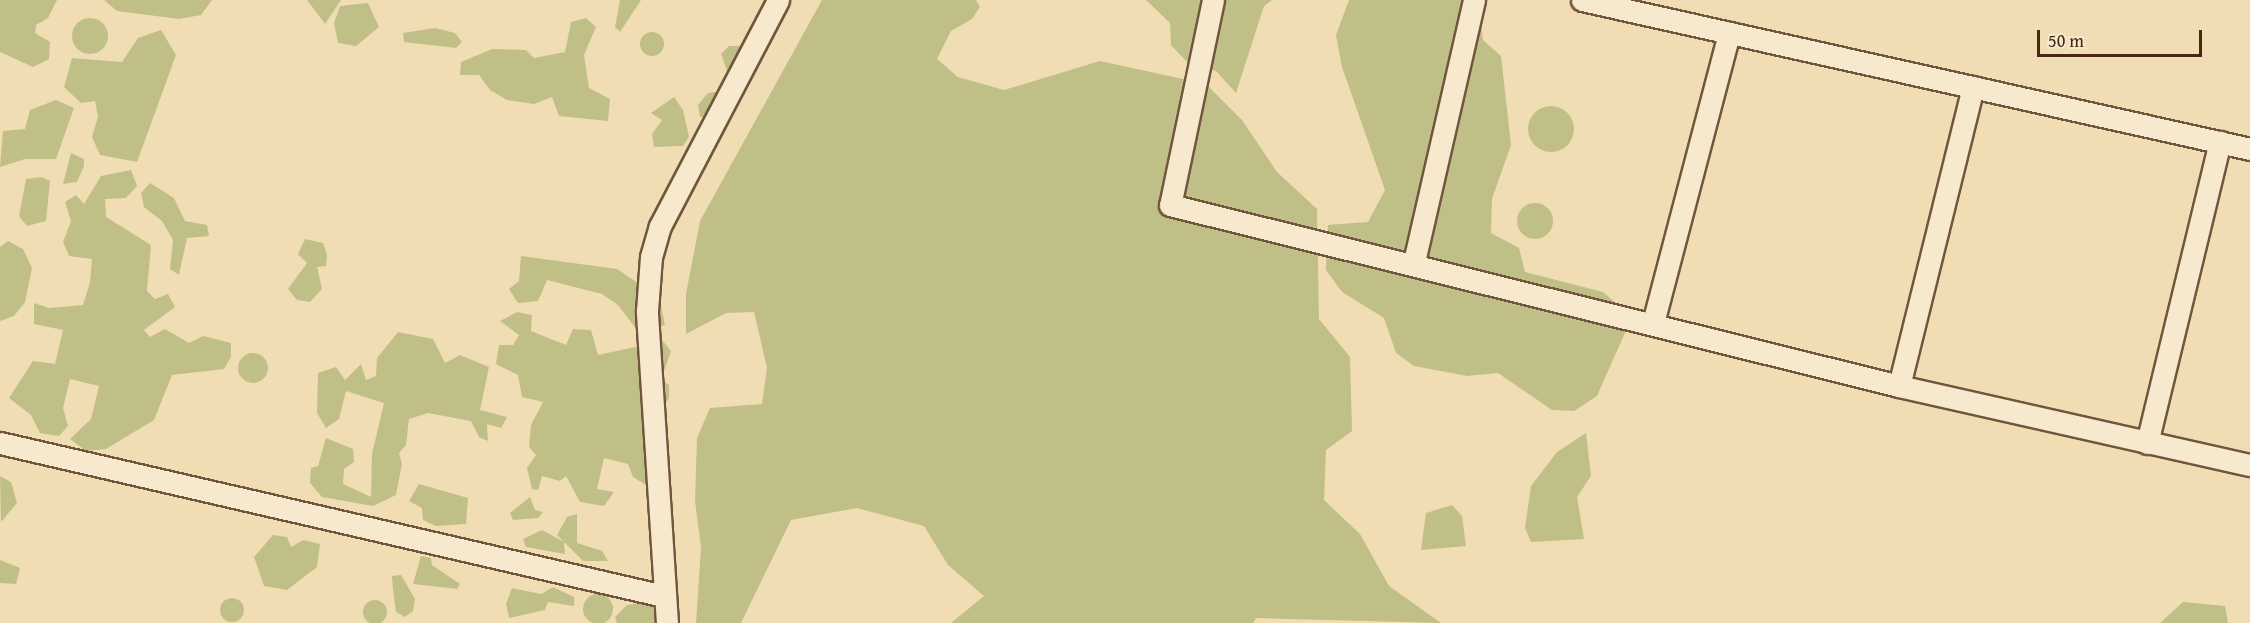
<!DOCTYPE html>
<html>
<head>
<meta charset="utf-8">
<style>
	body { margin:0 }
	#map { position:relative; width:2250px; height:623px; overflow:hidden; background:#f1ddb3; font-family:"Gentium Book Plus",serif }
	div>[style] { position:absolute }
	.green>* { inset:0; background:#c1bf88 }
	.round { border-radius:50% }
	.roads { filter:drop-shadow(2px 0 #71553c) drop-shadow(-2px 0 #71553c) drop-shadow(0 2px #71553c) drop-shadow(0 -2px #71553c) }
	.minor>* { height:21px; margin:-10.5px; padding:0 10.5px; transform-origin:10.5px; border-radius:10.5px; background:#f6e9ce }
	span { translate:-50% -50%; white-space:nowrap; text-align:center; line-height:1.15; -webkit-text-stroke:4.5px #f6e9ce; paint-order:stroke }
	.scale { position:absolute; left:2037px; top:30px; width:165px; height:27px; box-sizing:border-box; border:3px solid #462814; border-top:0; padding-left:8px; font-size:18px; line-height:21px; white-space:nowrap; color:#462814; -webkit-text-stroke:4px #f6e9ce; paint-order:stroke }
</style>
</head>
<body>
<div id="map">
	<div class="green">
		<i style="clip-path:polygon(0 0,57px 0,48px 18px,36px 25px,35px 33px,50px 42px,49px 59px,33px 67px,0 52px)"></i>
		<i style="clip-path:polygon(104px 0,212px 0,201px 15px,179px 19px,117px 11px)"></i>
		<i style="clip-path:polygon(307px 0,341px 0,325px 24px)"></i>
		<i style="clip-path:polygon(620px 0,641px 0,620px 32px,615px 27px)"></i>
		<i style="clip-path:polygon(822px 0,976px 0,980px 7px,972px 19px,951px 31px,937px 59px,958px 77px,1004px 90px,1100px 61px,1206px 84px,1242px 120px,1277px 172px,1317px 209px,1319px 319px,1350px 357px,1352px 431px,1326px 450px,1324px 500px,1360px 534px,1389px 586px,1441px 623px,1256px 618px,1253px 623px,951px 623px,984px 596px,948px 565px,924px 526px,857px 508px,791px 520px,741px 623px,696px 623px,701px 547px,695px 501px,697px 438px,710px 408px,762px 404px,767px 368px,754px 312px,726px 313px,686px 334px,686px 294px,700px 221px)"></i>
		<i style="clip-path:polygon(1146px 0,1272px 0,1264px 6px,1236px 93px,1216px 71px,1187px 62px,1171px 45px,1170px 23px)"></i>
		<i style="clip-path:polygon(1349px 0,1485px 0,1479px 9px,1483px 40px,1501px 56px,1511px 145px,1492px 199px,1491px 233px,1519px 248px,1525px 272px,1603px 292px,1632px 317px,1597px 396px,1574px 411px,1552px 410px,1498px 373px,1467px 376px,1414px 366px,1396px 353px,1384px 318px,1342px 292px,1326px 270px,1328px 225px,1368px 222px,1385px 190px,1342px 67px,1336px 35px)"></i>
		<i style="clip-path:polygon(368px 3px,379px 27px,356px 46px,338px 43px,334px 23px,340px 6px)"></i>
		<i class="round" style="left:72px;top:18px;width:36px;height:36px"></i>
		<i style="clip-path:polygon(586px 18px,596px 27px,584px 55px,589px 88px,610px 99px,608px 121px,559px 116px,552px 97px,534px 104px,507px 100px,490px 90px,479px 75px,460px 75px,461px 62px,492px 49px,526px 50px,534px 58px,565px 52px,571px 22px)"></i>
		<i style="clip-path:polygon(435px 28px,455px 33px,462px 42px,456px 48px,404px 42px,403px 33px)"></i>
		<i style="clip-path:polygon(161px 30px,176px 55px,137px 162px,100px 155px,92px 137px,98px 117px,95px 101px,81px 103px,64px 87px,72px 58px,122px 62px,138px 38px)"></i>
		<i class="round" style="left:640px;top:32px;width:24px;height:24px"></i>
		<i style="clip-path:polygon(729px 46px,744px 46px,728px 74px,721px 54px)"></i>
		<i style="clip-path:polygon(722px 91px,734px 103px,732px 114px,700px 117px,698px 105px,708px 93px)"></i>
		<i style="clip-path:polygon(674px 97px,683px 110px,689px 137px,683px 146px,654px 147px,652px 134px,662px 120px,651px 113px)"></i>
		<i style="clip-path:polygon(56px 100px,74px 108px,56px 159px,25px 159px,0 167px,3px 131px,25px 129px,30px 110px)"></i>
		<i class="round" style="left:1528px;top:106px;width:46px;height:46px"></i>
		<i style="clip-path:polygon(71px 153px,84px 159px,84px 166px,77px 182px,63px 184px)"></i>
		<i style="clip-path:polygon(131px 170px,137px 186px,126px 198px,105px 199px,106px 217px,151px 245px,147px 291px,155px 299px,168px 294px,175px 307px,144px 330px,150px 337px,165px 329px,189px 343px,203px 336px,231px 343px,231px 357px,224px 369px,172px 375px,154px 420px,106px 449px,86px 451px,70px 439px,91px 419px,99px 386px,70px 379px,63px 408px,68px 426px,59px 436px,40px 433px,31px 415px,9px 398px,33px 361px,55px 364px,63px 330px,34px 324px,34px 303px,49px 308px,83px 305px,90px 282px,92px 259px,69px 256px,63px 242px,71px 221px,65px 202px,76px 195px,84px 204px,101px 176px)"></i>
		<i style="clip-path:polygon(42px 177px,50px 181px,46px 221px,27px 226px,19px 216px,26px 179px)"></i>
		<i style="clip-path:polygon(150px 183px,174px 198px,185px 221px,207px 225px,209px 236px,187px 238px,179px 275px,170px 269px,173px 240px,162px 221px,144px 207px,141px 193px)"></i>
		<i class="round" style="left:1517px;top:203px;width:36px;height:36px"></i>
		<i style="clip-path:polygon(305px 239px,323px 243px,327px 255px,326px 266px,317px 267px,322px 289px,310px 302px,297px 300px,288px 289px,307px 263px,298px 254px)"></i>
		<i style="clip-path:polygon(8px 241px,23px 249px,32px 268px,25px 302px,14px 316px,0 321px,0 247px)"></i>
		<i style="clip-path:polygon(521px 256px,617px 269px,659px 297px,665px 325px,640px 334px,618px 305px,602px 294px,547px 280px,538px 301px,518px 303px,509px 289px,519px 281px)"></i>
		<i style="clip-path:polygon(517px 312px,532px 315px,531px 331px,566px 345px,573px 329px,591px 330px,598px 355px,663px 341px,671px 351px,661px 380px,669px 385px,669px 398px,660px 413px,659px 485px,646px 485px,633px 477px,628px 464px,604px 458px,597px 489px,614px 492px,604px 506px,580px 502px,566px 476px,560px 481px,542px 476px,538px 490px,532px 489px,527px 468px,536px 455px,529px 447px,531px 425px,543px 402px,522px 397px,518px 375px,496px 364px,499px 345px,513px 345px,519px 335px,500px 321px)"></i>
		<i style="clip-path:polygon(398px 332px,433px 339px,445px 363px,460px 355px,489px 367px,480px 410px,507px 417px,501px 428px,487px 424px,488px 441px,479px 437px,471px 421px,428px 413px,409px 419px,406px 445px,399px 453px,402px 464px,396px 495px,373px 506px,322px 497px,310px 483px,311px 468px,318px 466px,326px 438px,353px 449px,354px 462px,344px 469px,343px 484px,371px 497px,372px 454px,384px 403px,346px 391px,339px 419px,326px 428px,317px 413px,318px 373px,336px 367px,345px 380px,361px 364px,366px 380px,376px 376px,377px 358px)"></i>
		<i class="round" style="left:238px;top:353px;width:30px;height:30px"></i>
		<i style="clip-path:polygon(1586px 433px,1591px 476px,1577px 497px,1584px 539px,1531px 542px,1525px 528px,1531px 486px,1557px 452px)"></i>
		<i style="clip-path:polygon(0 476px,11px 482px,17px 503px,1px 522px)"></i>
		<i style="clip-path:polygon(419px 484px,468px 498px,466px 524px,436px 526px,423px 520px,422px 508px,409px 501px)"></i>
		<i style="clip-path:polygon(530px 497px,535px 510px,543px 512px,538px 518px,513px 520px,510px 513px)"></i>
		<i style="clip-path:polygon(1452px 505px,1462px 516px,1466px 546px,1421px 550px,1426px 513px)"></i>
		<i style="clip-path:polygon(577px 514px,577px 543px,602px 551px,608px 561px,583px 561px,557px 535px,567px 517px)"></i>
		<i style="clip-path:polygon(542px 530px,564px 542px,565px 554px,526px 547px,523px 539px)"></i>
		<i style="clip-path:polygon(273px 535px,287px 537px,291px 547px,303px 540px,320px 544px,317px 567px,287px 590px,264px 586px,254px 557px)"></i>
		<i style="clip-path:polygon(421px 556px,431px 558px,432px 565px,460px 584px,457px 589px,413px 584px)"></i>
		<i style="clip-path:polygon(0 560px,20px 568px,16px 584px,0 583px)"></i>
		<i style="clip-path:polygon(401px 575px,415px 599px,413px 611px,405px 617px,396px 612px,393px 590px,392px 576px)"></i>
		<i style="clip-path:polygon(553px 587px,574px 597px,574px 606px,548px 602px,545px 610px,509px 618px,506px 604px,512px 588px,541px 594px)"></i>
		<i class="round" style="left:583px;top:594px;width:30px;height:30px"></i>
		<i class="round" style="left:220px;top:598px;width:24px;height:24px"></i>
		<i class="round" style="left:363px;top:600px;width:24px;height:24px"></i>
		<i style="clip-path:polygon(654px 601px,668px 623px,617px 623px,615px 617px,627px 605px)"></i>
		<i style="clip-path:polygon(2183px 602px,2225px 606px,2228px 623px,2160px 623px)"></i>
	</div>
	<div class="roads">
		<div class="minor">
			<i style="left:1213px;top:0;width:209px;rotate:101.8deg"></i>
			<i style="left:1170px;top:205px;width:751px;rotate:13.94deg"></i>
			<i style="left:1899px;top:386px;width:360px;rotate:12.7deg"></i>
			<i style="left:1582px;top:0;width:684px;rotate:12.57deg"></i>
			<i style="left:1414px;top:262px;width:269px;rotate:-77.1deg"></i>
			<i style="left:1653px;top:323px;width:300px;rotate:-75.3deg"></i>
			<i style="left:1899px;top:386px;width:308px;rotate:-76.1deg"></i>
			<i style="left:0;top:443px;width:681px;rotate:12.98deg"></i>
			<i style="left:2147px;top:443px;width:310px;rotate:-76.4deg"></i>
			<i style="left:667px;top:623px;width:313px;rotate:-93.7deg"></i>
			<i style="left:647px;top:311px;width:54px;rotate:-85.8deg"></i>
			<i style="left:651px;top:257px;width:32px;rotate:-74deg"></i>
			<i style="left:660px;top:226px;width:255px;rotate:-62.4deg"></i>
		</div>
	</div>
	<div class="scale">50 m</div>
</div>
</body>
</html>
